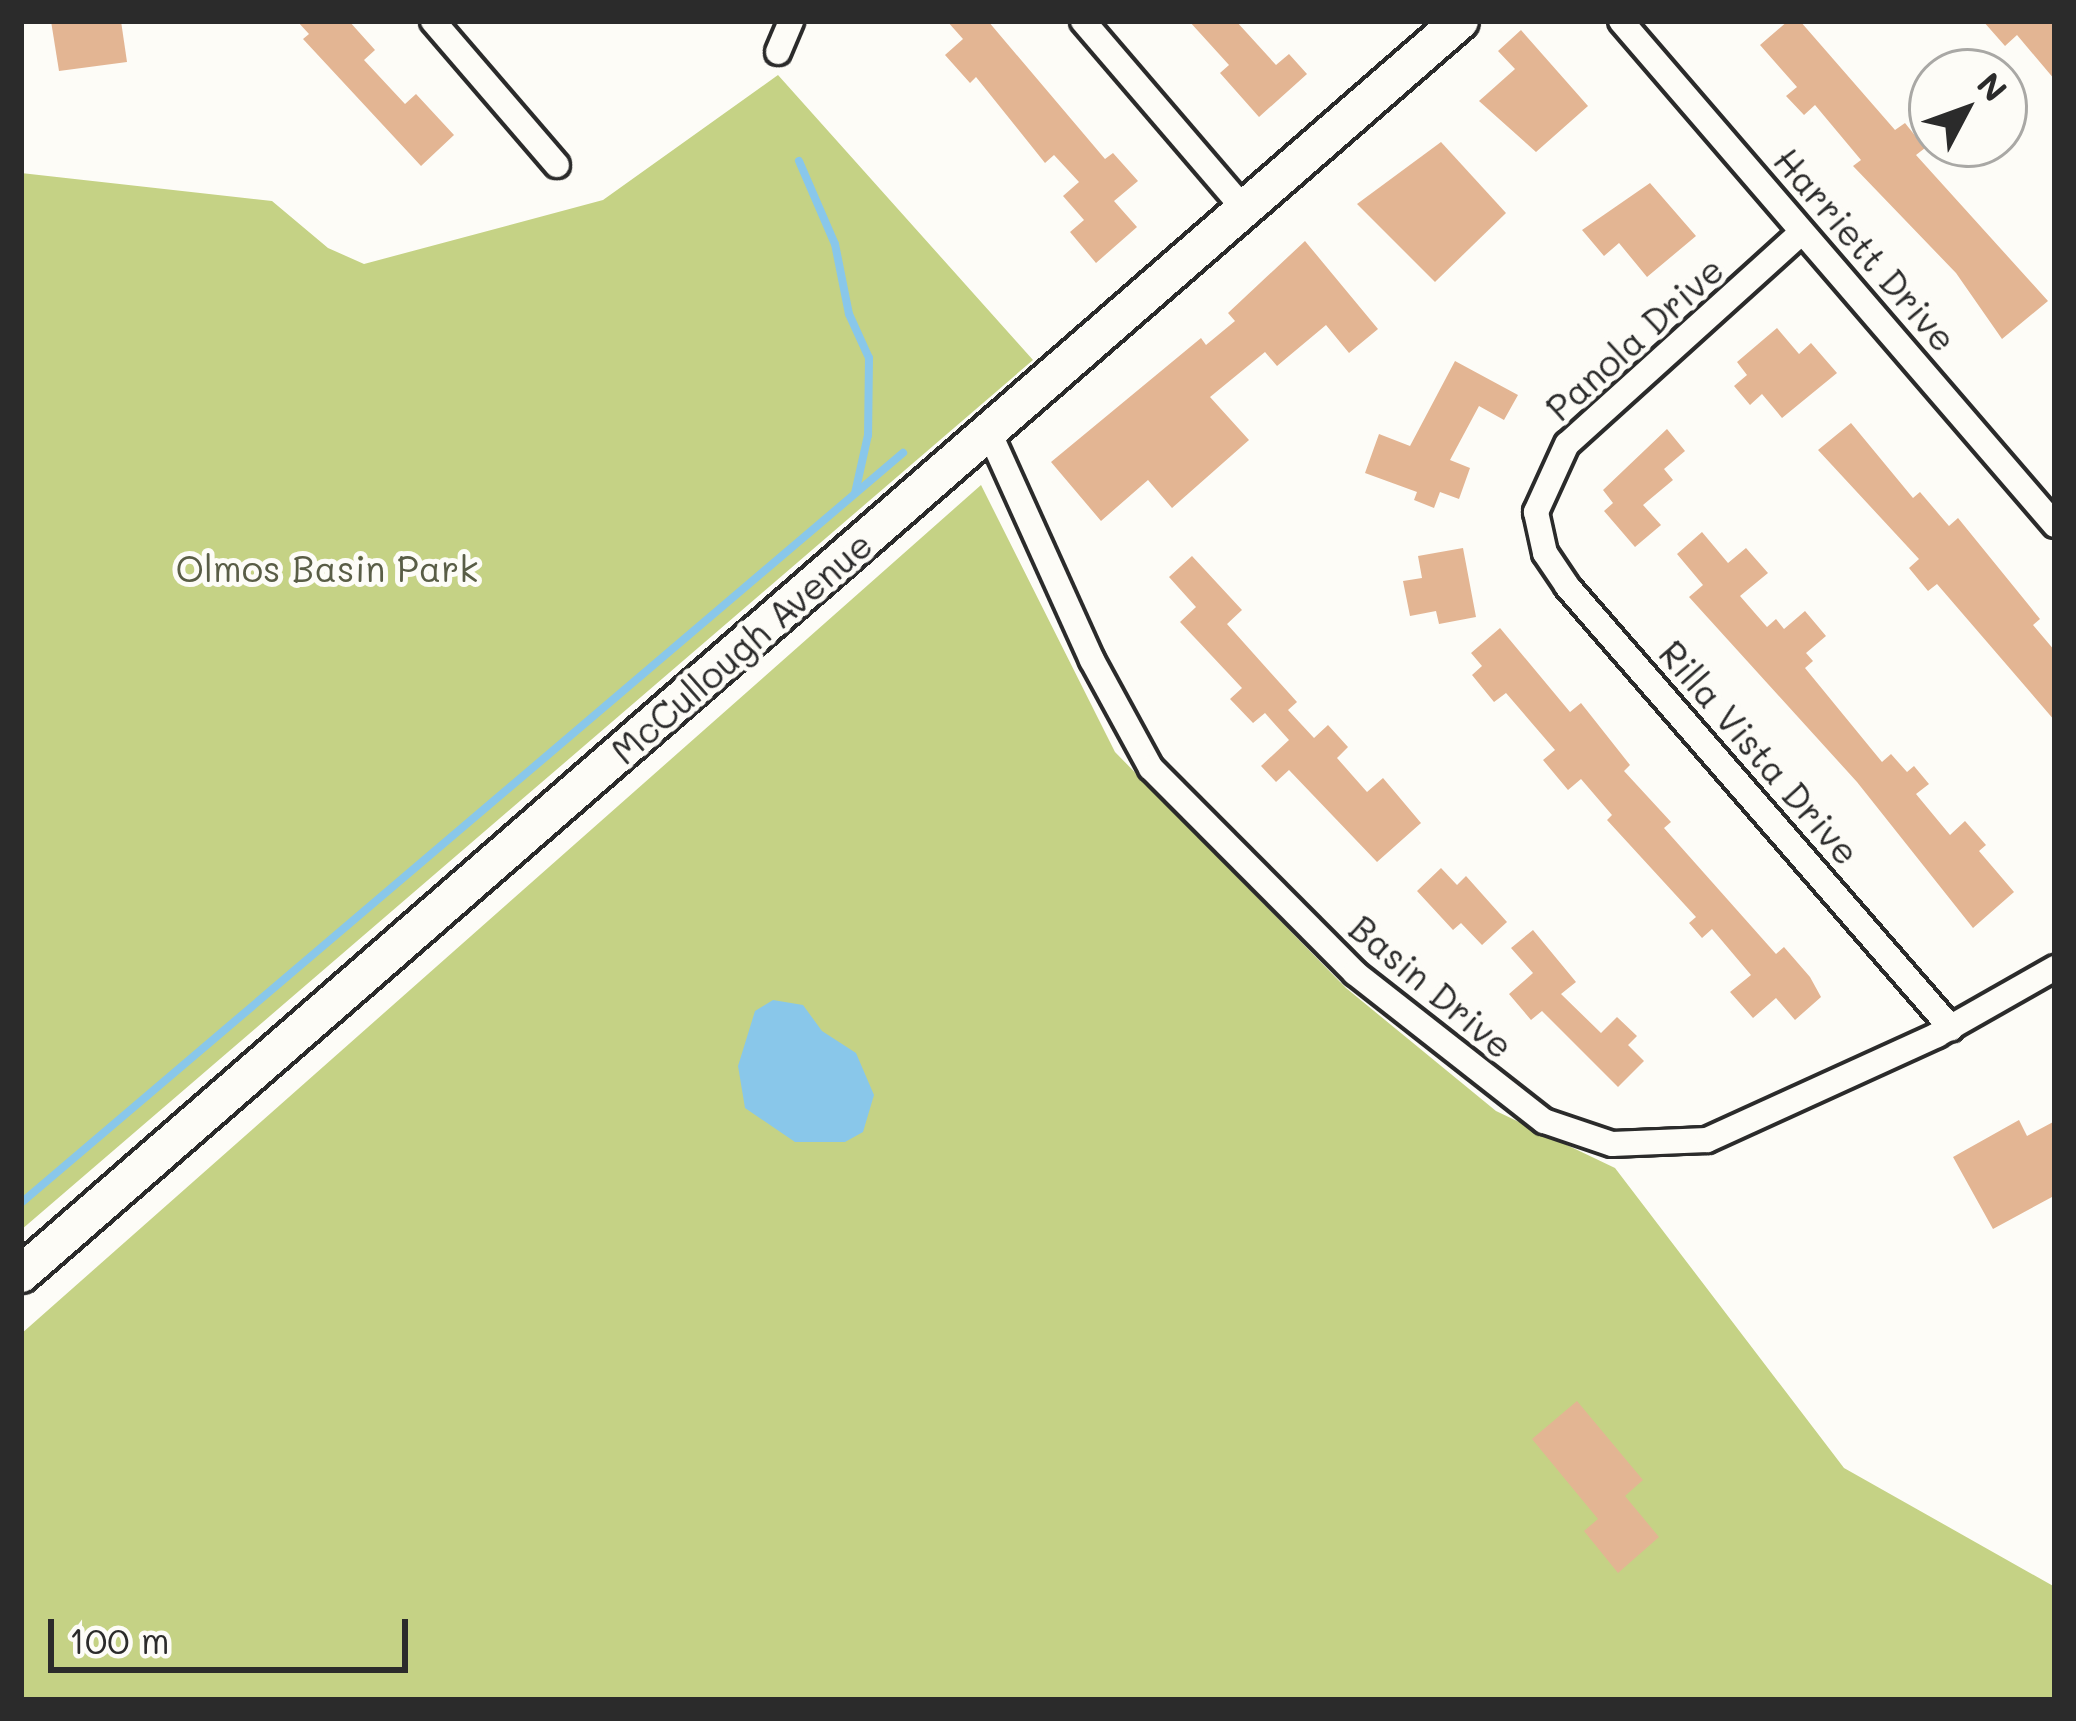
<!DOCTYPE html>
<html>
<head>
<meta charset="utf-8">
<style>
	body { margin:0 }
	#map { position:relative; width:2076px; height:1721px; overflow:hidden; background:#fdfcf7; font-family:Mali,sans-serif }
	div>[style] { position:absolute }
	.green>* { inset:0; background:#c5d285 }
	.water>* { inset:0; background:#89c7ea }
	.stream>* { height:8px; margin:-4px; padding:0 4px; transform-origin:4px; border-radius:4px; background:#89c7ea }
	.building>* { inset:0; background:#e3b593 }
	.roads { filter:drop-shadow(3px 0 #2b2b2b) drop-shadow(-3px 0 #2b2b2b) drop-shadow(0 3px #2b2b2b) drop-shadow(0 -3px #2b2b2b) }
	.street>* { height:24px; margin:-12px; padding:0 12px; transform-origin:12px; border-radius:12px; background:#fdfcf7 }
	.secondary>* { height:36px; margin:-18px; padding:0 18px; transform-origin:18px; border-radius:18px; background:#fdfcf7 }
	span { translate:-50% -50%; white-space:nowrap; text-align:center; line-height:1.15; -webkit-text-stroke:10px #fdfcf7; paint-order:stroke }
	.street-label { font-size:36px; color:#2b2b2b }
	.park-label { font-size:36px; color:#595d46 }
	.frame { position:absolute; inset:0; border:24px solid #2b2b2b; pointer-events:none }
	.north { position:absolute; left:1908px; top:48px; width:120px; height:120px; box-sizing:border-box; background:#fdfcf7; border:3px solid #a9a8a5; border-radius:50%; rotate:49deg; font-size:33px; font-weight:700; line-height:48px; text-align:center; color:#2b2b2b }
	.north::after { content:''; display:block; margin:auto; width:42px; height:54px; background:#2b2b2b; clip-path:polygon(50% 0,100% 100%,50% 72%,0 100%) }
	.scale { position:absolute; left:48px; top:1619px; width:360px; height:54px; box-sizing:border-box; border:6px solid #2b2b2b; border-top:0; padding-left:15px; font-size:36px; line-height:42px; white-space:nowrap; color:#2b2b2b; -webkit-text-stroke:9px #fdfcf7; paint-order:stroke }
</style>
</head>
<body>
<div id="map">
	<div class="green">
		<i style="clip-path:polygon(778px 75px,1033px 360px,21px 1230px,21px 173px,272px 201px,328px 248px,364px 264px,603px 200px)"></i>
		<i style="clip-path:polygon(981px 485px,1115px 752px,1346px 988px,1496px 1111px,1615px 1168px,1844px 1468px,2055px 1587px,2055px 1700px,21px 1700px,21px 1334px)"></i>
	</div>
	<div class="water">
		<i style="clip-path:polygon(773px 1000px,803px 1005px,822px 1031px,856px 1053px,874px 1095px,863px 1132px,845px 1142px,795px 1142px,745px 1108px,738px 1066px,755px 1011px)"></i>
	</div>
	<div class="stream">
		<i style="left:799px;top:161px;width:90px;rotate:66.6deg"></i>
		<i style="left:835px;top:244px;width:71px;rotate:78.7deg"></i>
		<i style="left:849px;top:314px;width:48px;rotate:65.6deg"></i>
		<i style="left:869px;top:358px;width:77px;rotate:90.7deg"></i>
		<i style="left:868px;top:435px;width:59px;rotate:102.6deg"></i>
		<i style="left:21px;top:1203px;width:1158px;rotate:-40.38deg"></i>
	</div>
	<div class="building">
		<i style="clip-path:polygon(51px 21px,121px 21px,127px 62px,59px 71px)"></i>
		<i style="clip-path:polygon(297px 21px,349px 21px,375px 50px,364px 60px,405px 104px,416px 94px,454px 135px,421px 166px,303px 39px,309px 34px)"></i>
		<i style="clip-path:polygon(947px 21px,988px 21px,1105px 159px,1113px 153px,1138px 181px,1114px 201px,1137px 227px,1096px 263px,1070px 232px,1084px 220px,1063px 196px,1079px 182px,1054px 155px,1045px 163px,976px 77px,970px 83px,945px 55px,963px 39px)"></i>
		<i style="clip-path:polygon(1189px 21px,1236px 21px,1276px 65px,1289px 54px,1307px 74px,1259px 117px,1220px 73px,1229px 65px)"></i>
		<i style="clip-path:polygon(1788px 21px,1800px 21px,1895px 130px,1905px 123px,1925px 148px,1916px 155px,2048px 301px,2002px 339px,1956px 273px,1853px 166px,1861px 160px,1815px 105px,1804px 115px,1786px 96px,1797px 87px,1760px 45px)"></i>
		<i style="clip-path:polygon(1983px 21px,2055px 21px,2055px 80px,2017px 35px,2005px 46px)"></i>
		<i style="clip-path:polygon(1521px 30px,1588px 106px,1536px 152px,1479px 101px,1515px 69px,1498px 51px)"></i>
		<i style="clip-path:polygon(1441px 142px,1506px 213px,1435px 282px,1357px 204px)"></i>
		<i style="clip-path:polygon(1650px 183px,1696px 236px,1647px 277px,1619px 243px,1604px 256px,1582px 230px)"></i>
		<i style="clip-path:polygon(1305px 241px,1378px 329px,1349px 353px,1326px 325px,1277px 366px,1265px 352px,1210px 397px,1249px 440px,1172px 508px,1148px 480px,1101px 521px,1051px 462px,1201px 338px,1206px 345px,1235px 321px,1228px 313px)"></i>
		<i style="clip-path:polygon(1777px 328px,1799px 354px,1811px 343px,1837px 373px,1782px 418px,1762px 394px,1750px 405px,1734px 386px,1747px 375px,1737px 362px)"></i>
		<i style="clip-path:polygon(1455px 361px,1518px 395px,1504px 420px,1479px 406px,1450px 460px,1470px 468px,1459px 499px,1440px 492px,1434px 508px,1414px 500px,1417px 492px,1365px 473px,1379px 434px,1410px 446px)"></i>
		<i style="clip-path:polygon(1851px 423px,1913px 498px,1920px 492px,1949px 526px,1958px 518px,2040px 619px,2033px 625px,2055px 651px,2055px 721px,1937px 584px,1928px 591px,1909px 568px,1919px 559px,1818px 450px)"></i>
		<i style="clip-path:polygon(1667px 429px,1685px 451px,1664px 469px,1673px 480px,1643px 505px,1661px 525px,1635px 547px,1604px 511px,1613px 503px,1603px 490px)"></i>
		<i style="clip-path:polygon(1702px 532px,1728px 563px,1746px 548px,1768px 573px,1740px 596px,1767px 627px,1776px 619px,1784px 629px,1805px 611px,1826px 636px,1806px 653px,1813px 661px,1805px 668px,1882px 762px,1891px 754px,1907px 772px,1914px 766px,1929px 784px,1916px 794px,1950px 835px,1965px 821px,1986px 845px,1979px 851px,2014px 892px,1973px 928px,1857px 782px,1689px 597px,1703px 585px,1677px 554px)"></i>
		<i style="clip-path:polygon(1463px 548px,1476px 617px,1439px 624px,1436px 611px,1410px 616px,1403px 581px,1422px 578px,1418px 556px)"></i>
		<i style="clip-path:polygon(1192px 556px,1242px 610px,1227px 624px,1297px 702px,1288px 710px,1314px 738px,1328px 725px,1348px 747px,1337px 758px,1367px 792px,1383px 778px,1421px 823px,1377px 862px,1289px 770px,1276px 782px,1261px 766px,1289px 740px,1265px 713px,1253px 723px,1230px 699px,1242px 688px,1180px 622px,1196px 607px,1169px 577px)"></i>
		<i style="clip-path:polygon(1500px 628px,1570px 712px,1581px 703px,1630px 765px,1624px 771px,1671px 822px,1664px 828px,1776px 954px,1784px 947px,1810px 977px,1821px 997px,1795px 1020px,1776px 998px,1753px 1018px,1730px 992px,1751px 975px,1712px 929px,1702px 938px,1689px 923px,1696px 917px,1607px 820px,1612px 815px,1581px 779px,1568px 790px,1543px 760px,1555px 750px,1506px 693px,1494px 702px,1472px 675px,1482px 666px,1471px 653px)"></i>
		<i style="clip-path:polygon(1441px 868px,1457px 885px,1466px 876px,1507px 922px,1482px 945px,1461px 923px,1453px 930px,1417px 891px)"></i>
		<i style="clip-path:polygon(1533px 930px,1576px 982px,1561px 994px,1601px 1033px,1617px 1017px,1637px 1036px,1628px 1045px,1644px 1061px,1618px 1087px,1542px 1011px,1531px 1020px,1509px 994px,1533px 973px,1511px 948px)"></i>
		<i style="clip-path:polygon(2019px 1120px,2027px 1136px,2055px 1121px,2052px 1197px,1993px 1229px,1953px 1157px)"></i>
		<i style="clip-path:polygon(1577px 1401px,1643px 1480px,1625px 1496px,1659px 1537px,1618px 1573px,1584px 1531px,1598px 1519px,1532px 1439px)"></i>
	</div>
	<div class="roads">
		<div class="street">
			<i style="left:433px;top:21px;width:190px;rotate:49.3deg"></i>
			<i style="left:1083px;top:21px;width:248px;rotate:49.4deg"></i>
			<i style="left:1621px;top:21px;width:665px;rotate:49.27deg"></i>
			<i style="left:778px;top:52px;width:34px;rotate:-67deg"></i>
			<i style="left:1802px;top:232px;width:316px;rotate:137.9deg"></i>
			<i style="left:1567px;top:444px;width:75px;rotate:114.5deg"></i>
			<i style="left:1536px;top:512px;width:42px;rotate:77.6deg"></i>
			<i style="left:1545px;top:553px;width:40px;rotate:56deg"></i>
			<i style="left:1567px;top:586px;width:586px;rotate:49.02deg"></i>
			<i style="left:989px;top:432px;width:250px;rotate:65.7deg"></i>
			<i style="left:1092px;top:660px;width:123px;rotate:61.4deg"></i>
			<i style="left:1151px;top:768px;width:289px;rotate:45.1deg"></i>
			<i style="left:1355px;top:973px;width:240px;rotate:38.1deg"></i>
			<i style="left:1544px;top:1121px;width:72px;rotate:18.7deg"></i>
			<i style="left:1612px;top:1144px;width:95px;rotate:-2.4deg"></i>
			<i style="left:1707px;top:1140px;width:253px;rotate:-24.5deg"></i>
			<i style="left:1937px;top:1035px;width:136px;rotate:-29.6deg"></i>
		</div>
		<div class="secondary">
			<i style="left:21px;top:1274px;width:1908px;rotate:-41.05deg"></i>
		</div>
	</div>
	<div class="street-label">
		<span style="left:1866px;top:249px;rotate:49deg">Harriett Drive</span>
		<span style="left:1634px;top:338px;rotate:-42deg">Panola Drive</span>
		<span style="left:741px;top:647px;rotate:-41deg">McCullough Avenue</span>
		<span style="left:1760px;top:752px;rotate:49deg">Rilla Vista Drive</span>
		<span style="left:1432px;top:986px;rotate:40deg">Basin Drive</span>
	</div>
	<div class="park-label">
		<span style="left:327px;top:568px">Olmos Basin Park</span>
	</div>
	<div class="frame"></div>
	<div class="north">N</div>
	<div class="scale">100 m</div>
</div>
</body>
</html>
